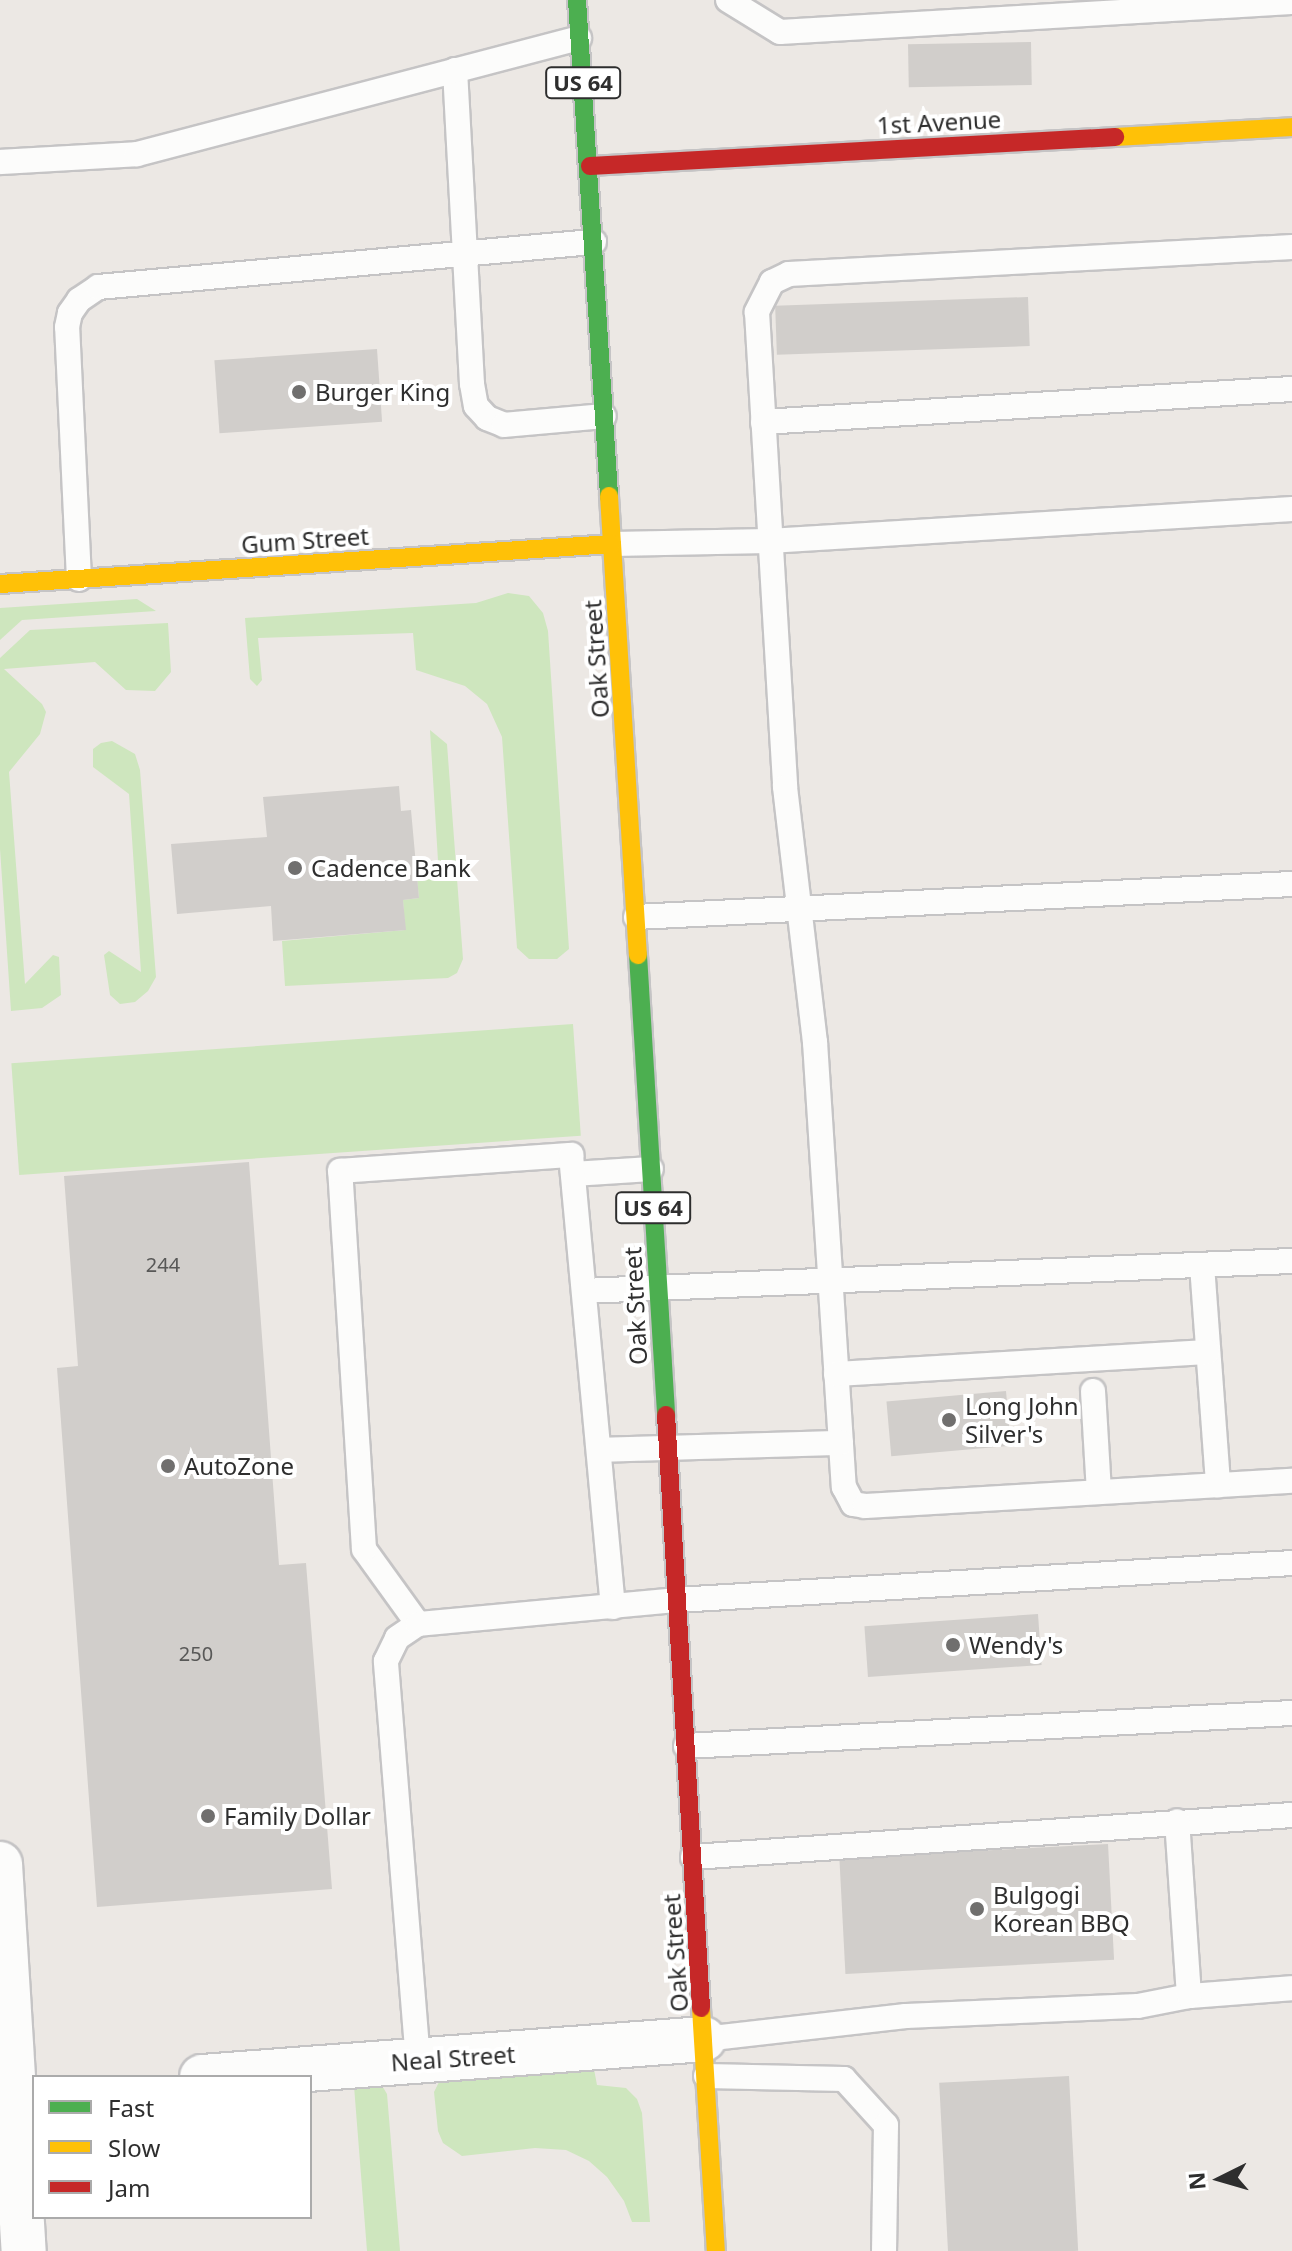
<!DOCTYPE html>
<html>
<head>
<meta charset="utf-8">
<style>
	body { margin:0 }
	#map { position:relative; width:1292px; height:2251px; overflow:hidden; background:#ece8e4; font-family:"Noto Sans",sans-serif }
	div>[style] { position:absolute }
	.green>* { inset:0; background:#cee6be; transform-origin:0 0 }
	.building>* { inset:0; background:#d1cecb; transform-origin:0 0 }
	.roads { filter:drop-shadow(2px 0 #c5c4c5) drop-shadow(-2px 0 #c5c4c5) drop-shadow(0 2px #c5c4c5) drop-shadow(0 -2px #c5c4c5) }
	.lane>* { height:24px; margin:-12px; padding:0 12px; transform-origin:12px; border-radius:12px; background:#fcfcfb }
	.street>* { height:44px; margin:-22px; padding:0 22px; transform-origin:22px; border-radius:22px; background:#fcfcfb }
	.fast>* { height:18px; margin:-9px; padding:0 9px; transform-origin:9px; border-radius:9px; background:#4caf50 }
	.slow>* { height:18px; margin:-9px; padding:0 9px; transform-origin:9px; border-radius:9px; background:#ffc107 }
	.jam>* { height:18px; margin:-9px; padding:0 9px; transform-origin:9px; border-radius:9px; background:#c62828 }
	.dots>* { width:22px; height:22px; translate:-50% -50%; box-sizing:border-box; border:4px solid #fff; border-radius:50% }
	span { translate:-50% -50%; white-space:nowrap; text-align:center; line-height:1.15; -webkit-text-stroke:8px #fff; paint-order:stroke }
	.number-label { font-size:20px; color:#585857 }
	.number-label span { -webkit-text-stroke-width:0 }
	.shield-label span { padding:2px 6px; background:#fff; border:2px solid; border-radius:6px; -webkit-text-stroke-width:0 }
	.shield-label { font-size:22px; color:#2e2e2e; font-weight:700 }
	.street-label { font-size:24px; color:#2e2e2e }
	.poi-label { font-size:24px; color:#2e2e2e }
	.left { translate:0 -50%; text-align:left }
	.legend { position:absolute; left:32px; top:2075px; width:280px; height:144px; box-sizing:border-box; background:#fff; border:2px solid #ababab; margin:0; padding:10px 14px; list-style:none; font-size:24px; color:#2e2e2e }
	.legend li { display:flex; align-items:center; gap:16px; height:40px }
	.legend b { width:40px; border:2px solid #ababab }
	.north { position:absolute; left:1180px; top:2139px; width:80px; height:80px; -webkit-text-stroke:6px #fff; paint-order:stroke; rotate:265deg; font-size:22px; font-weight:700; line-height:32px; text-align:center; color:#2e2e2e }
	.north::after { content:''; display:block; margin:auto; width:28px; height:36px; background:#2e2e2e; clip-path:polygon(50% 0,100% 100%,50% 72%,0 100%) }
</style>
</head>
<body>
<div id="map">
	<div class="green">
		<i style="clip-path:polygon(508px 593px,529px 596px,543px 613px,548px 631px,569px 949px,557px 959px,529px 959px,517px 948px,502px 737px,487px 704px,465px 686px,416px 670px,413px 633px,258px 638px,262px 680px,257px 686px,250px 679px,245px 618px,476px 603px)"></i>
		<i style="clip-path:polygon(137px 599px,156px 611px,22px 620px,0 640px,0 608px)"></i>
		<i style="clip-path:polygon(168px 623px,171px 672px,155px 691px,126px 690px,95px 662px,4px 669px,42px 704px,46px 712px,40px 734px,9px 772px,25px 984px,53px 955px,59px 957px,61px 995px,42px 1008px,11px 1011px,0 849px,0 658px,30px 630px)"></i>
		<i style="clip-path:polygon(430px 730px,447px 744px,463px 959px,457px 973px,448px 978px,285px 986px,282px 941px,405px 930px,403px 900px,419px 898px,417px 879px,439px 877px)"></i>
		<i style="clip-path:polygon(112px 741px,135px 754px,140px 770px,156px 977px,148px 991px,135px 1002px,120px 1004px,110px 995px,104px 955px,109px 951px,141px 972px,129px 794px,93px 767px,93px 749px,101px 743px)"></i>
		<i style="left:573px;top:1024px;width:112px;height:563px;rotate:86deg"></i>
		<i style="clip-path:polygon(594px 2069px,597px 2085px,626px 2088px,637px 2099px,642px 2113px,650px 2222px,632px 2222px,624px 2201px,607px 2177px,589px 2161px,566px 2150px,535px 2148px,462px 2156px,443px 2143px,438px 2131px,434px 2092px,440px 2080px)"></i>
		<i style="clip-path:polygon(381px 2084px,387px 2094px,400px 2251px,367px 2251px,354px 2086px)"></i>
	</div>
	<div class="building">
		<i style="left:1031px;top:42px;width:43px;height:123px;rotate:89deg"></i>
		<i style="left:1028px;top:297px;width:49px;height:253px;rotate:88deg"></i>
		<i style="left:377px;top:349px;width:73px;height:163px;rotate:86deg"></i>
		<i style="clip-path:polygon(399px 786px,401px 811px,411px 810px,419px 898px,403px 900px,406px 930px,273px 941px,271px 906px,177px 914px,171px 844px,267px 837px,263px 797px)"></i>
		<i style="clip-path:polygon(249px 1162px,279px 1565px,306px 1563px,332px 1889px,97px 1907px,57px 1368px,78px 1366px,64px 1176px)"></i>
		<i style="left:1006px;top:1391px;width:55px;height:120px;rotate:85deg"></i>
		<i style="left:1038px;top:1614px;width:51px;height:174px;rotate:86deg"></i>
		<i style="left:1108px;top:1844px;width:116px;height:269px;rotate:87deg"></i>
		<i style="left:1069px;top:2076px;width:175px;height:130px;rotate:87deg"></i>
	</div>
	<div class="roads">
		<div class="lane">
			<i style="left:728px;top:0;width:61px;rotate:31.6deg"></i>
			<i style="left:780px;top:32px;width:512px;rotate:-3.36deg"></i>
			<i style="left:455px;top:70px;width:314px;rotate:86.9deg"></i>
			<i style="left:472px;top:384px;width:22px;rotate:80deg"></i>
			<i style="left:476px;top:406px;width:16px;rotate:47deg"></i>
			<i style="left:487px;top:418px;width:18px;rotate:22deg"></i>
			<i style="left:504px;top:425px;width:100px;rotate:-5.1deg"></i>
			<i style="left:0;top:162px;width:137px;rotate:-3.3deg"></i>
			<i style="left:137px;top:154px;width:457px;rotate:-14.7deg"></i>
			<i style="left:1292px;top:247px;width:504px;rotate:176.93deg"></i>
			<i style="left:789px;top:274px;width:19px;rotate:155deg"></i>
			<i style="left:772px;top:282px;width:34px;rotate:117deg"></i>
			<i style="left:757px;top:312px;width:476px;rotate:86.6deg"></i>
			<i style="left:785px;top:787px;width:257px;rotate:83.3deg"></i>
			<i style="left:815px;top:1042px;width:446px;rotate:86.3deg"></i>
			<i style="left:844px;top:1487px;width:19px;rotate:62deg"></i>
			<i style="left:853px;top:1504px;width:12px;rotate:9deg"></i>
			<i style="left:865px;top:1506px;width:428px;rotate:-3.4deg"></i>
			<i style="left:763px;top:422px;width:530px;rotate:-3.57deg"></i>
			<i style="left:612px;top:544px;width:157px;rotate:-1.1deg"></i>
			<i style="left:769px;top:541px;width:524px;rotate:-3.5deg"></i>
			<i style="left:79px;top:579px;width:252px;rotate:-92.7deg"></i>
			<i style="left:67px;top:327px;width:14px;rotate:-78deg"></i>
			<i style="left:70px;top:313px;width:16px;rotate:-55deg"></i>
			<i style="left:79px;top:300px;width:23px;rotate:-34deg"></i>
			<i style="left:98px;top:287px;width:498px;rotate:-5.2deg"></i>
			<i style="left:636px;top:917px;width:657px;rotate:-2.88deg"></i>
			<i style="left:573px;top:1174px;width:78px;rotate:-3.7deg"></i>
			<i style="left:1202px;top:1265px;width:221px;rotate:85.8deg"></i>
			<i style="left:584px;top:1291px;width:709px;rotate:-2.43deg"></i>
			<i style="left:836px;top:1374px;width:372px;rotate:-3.4deg"></i>
			<i style="left:1093px;top:1391px;width:101px;rotate:86.6deg"></i>
			<i style="left:599px;top:1450px;width:242px;rotate:-1.7deg"></i>
			<i style="left:418px;top:1624px;width:92px;rotate:-125.8deg"></i>
			<i style="left:364px;top:1549px;width:379px;rotate:-93.6deg"></i>
			<i style="left:340px;top:1171px;width:232px;rotate:-4deg"></i>
			<i style="left:571px;top:1155px;width:454px;rotate:84.7deg"></i>
			<i style="left:686px;top:1746px;width:607px;rotate:-3.12deg"></i>
			<i style="left:693px;top:1857px;width:600px;rotate:-4.01deg"></i>
			<i style="left:1189px;top:1996px;width:103px;rotate:-4.4deg"></i>
			<i style="left:704px;top:2039px;width:203px;rotate:-6.5deg"></i>
			<i style="left:906px;top:2016px;width:232px;rotate:-2.5deg"></i>
			<i style="left:1138px;top:2006px;width:52px;rotate:-11.1deg"></i>
			<i style="left:1189px;top:1996px;width:175px;rotate:-93.9deg"></i>
			<i style="left:418px;top:2061px;width:401px;rotate:-94.6deg"></i>
			<i style="left:386px;top:1661px;width:25px;rotate:-64deg"></i>
			<i style="left:397px;top:1638px;width:25px;rotate:-34deg"></i>
			<i style="left:418px;top:1624px;width:260px;rotate:-5.3deg"></i>
			<i style="left:677px;top:1600px;width:616px;rotate:-3.44deg"></i>
			<i style="left:706px;top:2076px;width:138px;rotate:1.2deg"></i>
			<i style="left:844px;top:2079px;width:62px;rotate:47.6deg"></i>
			<i style="left:886px;top:2125px;width:126px;rotate:90.9deg"></i>
		</div>
		<div class="street">
			<i style="left:0;top:1864px;width:388px;rotate:86.5deg"></i>
			<i style="left:202px;top:2077px;width:503px;rotate:-4.33deg"></i>
		</div>
		<div class="fast">
			<i style="left:577px;top:0;width:497px;rotate:86.3deg"></i>
			<i style="left:638px;top:955px;width:461px;rotate:86.5deg"></i>
		</div>
		<div class="slow">
			<i style="left:1115px;top:137px;width:177px;rotate:-3.2deg"></i>
			<i style="left:609px;top:496px;width:460px;rotate:86.4deg"></i>
			<i style="left:0;top:584px;width:613px;rotate:-3.74deg"></i>
			<i style="left:701px;top:2008px;width:243px;rotate:86.5deg"></i>
		</div>
		<div class="jam">
			<i style="left:590px;top:166px;width:526px;rotate:-3.16deg"></i>
			<i style="left:666px;top:1415px;width:594px;rotate:86.62deg"></i>
		</div>
	</div>
	<div class="dots">
		<i style="left:299px;top:392px;background:#706f6e"></i>
		<i style="left:295px;top:868px;background:#706f6e"></i>
		<i style="left:949px;top:1420px;background:#706f6e"></i>
		<i style="left:168px;top:1466px;background:#706f6e"></i>
		<i style="left:953px;top:1645px;background:#706f6e"></i>
		<i style="left:208px;top:1816px;background:#706f6e"></i>
		<i style="left:977px;top:1909px;background:#706f6e"></i>
	</div>
	<div class="number-label">
		<span style="left:163px;top:1264px">244</span>
		<span style="left:196px;top:1653px">250</span>
	</div>
	<div class="shield-label">
		<span style="left:583px;top:83px">US 64</span>
		<span style="left:653px;top:1208px">US 64</span>
	</div>
	<div class="street-label">
		<span style="left:939px;top:122px;rotate:-3deg">1st Avenue</span>
		<span style="left:305px;top:540px;rotate:-4deg">Gum Street</span>
		<span style="left:596px;top:659px;rotate:-94deg">Oak Street</span>
		<span style="left:635px;top:1306px;rotate:-93deg">Oak Street</span>
		<span style="left:675px;top:1953px;rotate:-94deg">Oak Street</span>
		<span style="left:453px;top:2058px;rotate:-4deg">Neal Street</span>
	</div>
	<div class="poi-label">
		<span class="left" style="left:315px;top:392px">Burger King</span>
		<span class="left" style="left:311px;top:868px">Cadence Bank</span>
		<span class="left" style="left:965px;top:1420px">Long John<br>Silver's</span>
		<span class="left" style="left:184px;top:1466px">AutoZone</span>
		<span class="left" style="left:969px;top:1645px">Wendy's</span>
		<span class="left" style="left:224px;top:1816px">Family Dollar</span>
		<span class="left" style="left:993px;top:1909px">Bulgogi<br>Korean BBQ</span>
	</div>
	<ul class="legend">
	<li><b style="height:10px;background:#4caf50"></b>Fast</li>
	<li><b style="height:10px;background:#ffc107"></b>Slow</li>
	<li><b style="height:10px;background:#c62828"></b>Jam</li>
	</ul>
	<div class="north">N</div>
</div>
</body>
</html>
